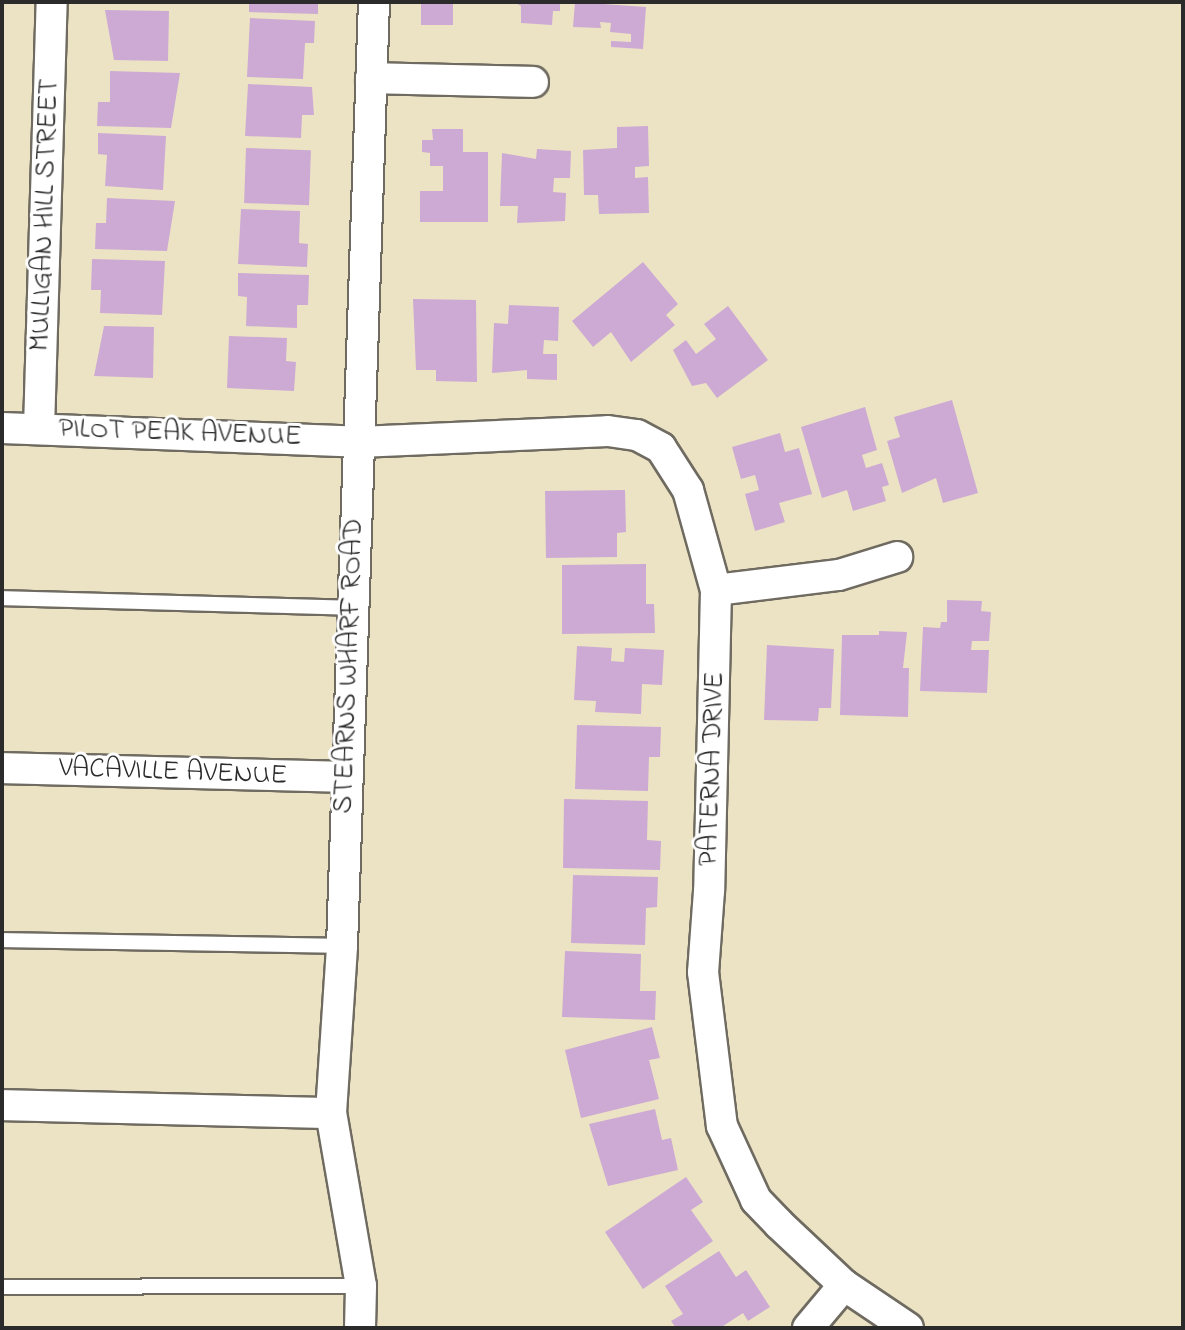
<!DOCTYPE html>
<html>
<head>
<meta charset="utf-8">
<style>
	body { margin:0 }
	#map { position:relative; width:1185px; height:1330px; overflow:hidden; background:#ece3c4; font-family:"Indie Flower",sans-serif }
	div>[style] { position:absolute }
	.building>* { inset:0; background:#cdaad4; transform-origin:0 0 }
	.roads { filter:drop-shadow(2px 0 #6f6b61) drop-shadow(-2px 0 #6f6b61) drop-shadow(0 2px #6f6b61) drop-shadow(0 -2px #6f6b61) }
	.service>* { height:14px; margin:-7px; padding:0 7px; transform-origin:7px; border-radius:7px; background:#fff }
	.minor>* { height:30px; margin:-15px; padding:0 15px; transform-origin:15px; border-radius:15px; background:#fff }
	span { translate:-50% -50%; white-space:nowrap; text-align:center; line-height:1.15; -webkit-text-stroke:6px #fff; paint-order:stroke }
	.street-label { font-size:28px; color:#2b2b2b }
	.frame { position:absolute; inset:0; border:4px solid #2b2b2b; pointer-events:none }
</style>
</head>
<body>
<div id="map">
	<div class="building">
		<i style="clip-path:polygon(249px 2px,318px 2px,318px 14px,249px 12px)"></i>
		<i style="left:421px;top:2px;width:32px;height:23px"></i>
		<i style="clip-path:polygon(514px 2px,560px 2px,560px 11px,553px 11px,552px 25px,521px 23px,521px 6px)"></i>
		<i style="clip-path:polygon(575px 2px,646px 7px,643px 49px,611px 47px,611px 41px,631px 42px,631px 34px,610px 32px,611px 23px,600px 22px,601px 28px,573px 27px)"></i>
		<i style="clip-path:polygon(105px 10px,169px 11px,168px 61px,114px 60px)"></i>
		<i style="clip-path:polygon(250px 18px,315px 21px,314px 43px,305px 43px,303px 79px,247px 77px)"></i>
		<i style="clip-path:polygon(110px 71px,180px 73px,171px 128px,97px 126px,98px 102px,110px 102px)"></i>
		<i style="clip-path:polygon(248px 84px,312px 87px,314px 115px,302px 115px,301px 138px,245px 136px)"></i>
		<i style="clip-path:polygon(648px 126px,649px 166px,635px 167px,635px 178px,648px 177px,649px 213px,599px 214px,598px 195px,584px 195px,583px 150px,617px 148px,617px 127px)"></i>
		<i style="clip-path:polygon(432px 129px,463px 129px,463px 152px,488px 152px,488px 222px,420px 222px,420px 191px,443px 191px,443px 166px,430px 166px,430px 153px,422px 152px,422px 140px,433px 140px)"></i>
		<i style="clip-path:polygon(98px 133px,166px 136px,163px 190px,105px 186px,107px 155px,98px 154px)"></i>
		<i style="left:246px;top:148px;width:65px;height:55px;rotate:2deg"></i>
		<i style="clip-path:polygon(537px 149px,571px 151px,570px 178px,554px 178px,553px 192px,566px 193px,565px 221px,517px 223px,518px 206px,500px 206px,502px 153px,536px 159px)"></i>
		<i style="clip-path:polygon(107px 198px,175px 201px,167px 251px,95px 249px,96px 223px,106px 223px)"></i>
		<i style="clip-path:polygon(241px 209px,300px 211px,299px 243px,308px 244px,307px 267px,238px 264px)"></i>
		<i style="clip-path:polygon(92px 259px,165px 261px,162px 315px,100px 313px,101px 290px,91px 290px)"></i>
		<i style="clip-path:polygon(643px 262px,678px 304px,666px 315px,675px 325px,631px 362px,611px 332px,593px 347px,572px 321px)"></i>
		<i style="clip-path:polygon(238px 273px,309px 275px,308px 305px,297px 305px,297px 328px,246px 326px,247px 297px,238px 296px)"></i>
		<i style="clip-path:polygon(413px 299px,476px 300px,477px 382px,436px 381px,436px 370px,416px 370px)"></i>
		<i style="clip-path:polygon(509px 305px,559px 307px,558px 341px,544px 340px,543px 354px,557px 354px,557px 380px,527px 379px,527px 370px,492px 373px,494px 323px,508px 324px)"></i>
		<i style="clip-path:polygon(728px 306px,768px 360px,717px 398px,706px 383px,692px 386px,673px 350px,686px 340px,696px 354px,716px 339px,704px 324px)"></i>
		<i style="clip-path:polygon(104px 326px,154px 327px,153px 378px,94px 376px)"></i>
		<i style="clip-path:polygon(229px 336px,287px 338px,286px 361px,296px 362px,294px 391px,227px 388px)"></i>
		<i style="clip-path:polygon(952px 400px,978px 493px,943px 503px,936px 478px,902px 493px,887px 441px,900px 437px,894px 417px)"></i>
		<i style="clip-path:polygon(865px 407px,877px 450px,862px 455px,866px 468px,882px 463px,889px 485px,882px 487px,886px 501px,853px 511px,847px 490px,822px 498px,801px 427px)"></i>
		<i style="clip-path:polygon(780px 433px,785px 452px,799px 448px,812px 494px,779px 503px,785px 522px,755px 531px,745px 494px,759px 490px,755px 475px,741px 479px,732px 447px)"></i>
		<i style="clip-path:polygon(625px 490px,626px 532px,617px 533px,617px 557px,546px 558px,545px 491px)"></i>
		<i style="clip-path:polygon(646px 564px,646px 604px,654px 604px,655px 633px,562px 634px,562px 565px)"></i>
		<i style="clip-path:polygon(947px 600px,982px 601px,981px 611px,991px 612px,989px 641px,972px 641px,971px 650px,989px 650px,987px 693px,920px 691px,923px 627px,940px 628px,941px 622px,947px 622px)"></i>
		<i style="clip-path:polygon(879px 631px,907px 632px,903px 668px,909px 668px,908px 717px,840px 715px,842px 635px,879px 635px)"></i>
		<i style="clip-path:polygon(767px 645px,834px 649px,831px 708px,819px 708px,818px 721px,764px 720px)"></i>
		<i style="clip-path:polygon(577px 646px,612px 648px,611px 661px,624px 662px,625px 648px,664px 650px,662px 685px,642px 684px,641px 714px,595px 712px,596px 701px,574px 700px)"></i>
		<i style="clip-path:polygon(577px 725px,661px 727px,660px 757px,649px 757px,648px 791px,575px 789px)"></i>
		<i style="clip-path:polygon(564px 799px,648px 801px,647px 840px,661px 841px,660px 870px,563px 868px)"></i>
		<i style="clip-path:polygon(573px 875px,658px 877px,657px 907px,646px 908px,645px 945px,571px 943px)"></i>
		<i style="clip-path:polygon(565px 951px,641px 954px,640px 991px,656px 991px,655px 1020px,562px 1017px)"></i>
		<i style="clip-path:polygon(652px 1027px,660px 1058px,649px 1060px,659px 1099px,581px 1118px,565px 1050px)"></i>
		<i style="clip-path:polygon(655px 1109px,662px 1140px,671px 1138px,678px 1170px,608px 1186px,589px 1124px)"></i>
		<i style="clip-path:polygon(686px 1177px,703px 1202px,691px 1210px,713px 1241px,643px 1289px,605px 1232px)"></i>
		<i style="clip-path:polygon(719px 1251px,736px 1277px,746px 1270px,770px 1307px,748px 1321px,743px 1313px,720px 1328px,676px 1328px,671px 1321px,683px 1314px,665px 1286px)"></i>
	</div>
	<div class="roads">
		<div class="service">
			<i style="left:2px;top:598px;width:350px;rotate:1.6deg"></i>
			<i style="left:2px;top:940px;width:340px;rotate:1deg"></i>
			<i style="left:2px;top:1287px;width:359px;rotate:-0.2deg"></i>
		</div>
		<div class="minor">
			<i style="left:371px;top:78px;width:162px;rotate:1.4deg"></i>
			<i style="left:2px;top:428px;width:357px;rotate:2.2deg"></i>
			<i style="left:359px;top:442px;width:249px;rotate:-2.5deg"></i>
			<i style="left:608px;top:431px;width:29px;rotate:8deg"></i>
			<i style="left:637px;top:435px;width:27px;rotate:28deg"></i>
			<i style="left:661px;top:448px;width:50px;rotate:57.3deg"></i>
			<i style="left:688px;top:490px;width:104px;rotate:74.4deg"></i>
			<i style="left:716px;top:590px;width:301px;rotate:91.3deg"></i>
			<i style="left:709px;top:891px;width:81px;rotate:94.2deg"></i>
			<i style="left:703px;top:972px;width:155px;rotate:83deg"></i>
			<i style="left:722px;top:1126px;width:81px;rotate:65.3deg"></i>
			<i style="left:756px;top:1200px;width:33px;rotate:46deg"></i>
			<i style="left:779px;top:1224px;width:89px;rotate:43.2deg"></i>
			<i style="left:844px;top:1285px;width:77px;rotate:33.9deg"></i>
			<i style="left:39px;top:429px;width:427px;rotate:-88.3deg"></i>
			<i style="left:716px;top:590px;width:124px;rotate:-7deg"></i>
			<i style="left:839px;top:575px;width:61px;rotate:-17.2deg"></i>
			<i style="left:2px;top:768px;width:342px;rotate:1.5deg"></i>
			<i style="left:2px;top:1105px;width:329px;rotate:1.4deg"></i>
			<i style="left:360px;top:1328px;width:42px;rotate:-88.6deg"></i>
			<i style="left:361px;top:1286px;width:176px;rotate:-99.8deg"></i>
			<i style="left:331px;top:1113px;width:167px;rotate:-86.2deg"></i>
			<i style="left:342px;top:946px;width:945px;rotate:-88.06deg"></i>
			<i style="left:808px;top:1328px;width:56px;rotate:-50.1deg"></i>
		</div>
	</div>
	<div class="street-label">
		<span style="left:46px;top:215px;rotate:-88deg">MULLIGAN HILL STREET</span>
		<span style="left:180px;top:434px;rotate:2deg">PILOT PEAK AVENUE</span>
		<span style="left:350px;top:666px;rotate:-88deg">STEARNS WHARF ROAD</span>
		<span style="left:713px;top:769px;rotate:-88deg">PATERNA DRIVE</span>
		<span style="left:173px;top:773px;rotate:2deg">VACAVILLE AVENUE</span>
	</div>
	<div class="frame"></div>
</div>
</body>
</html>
